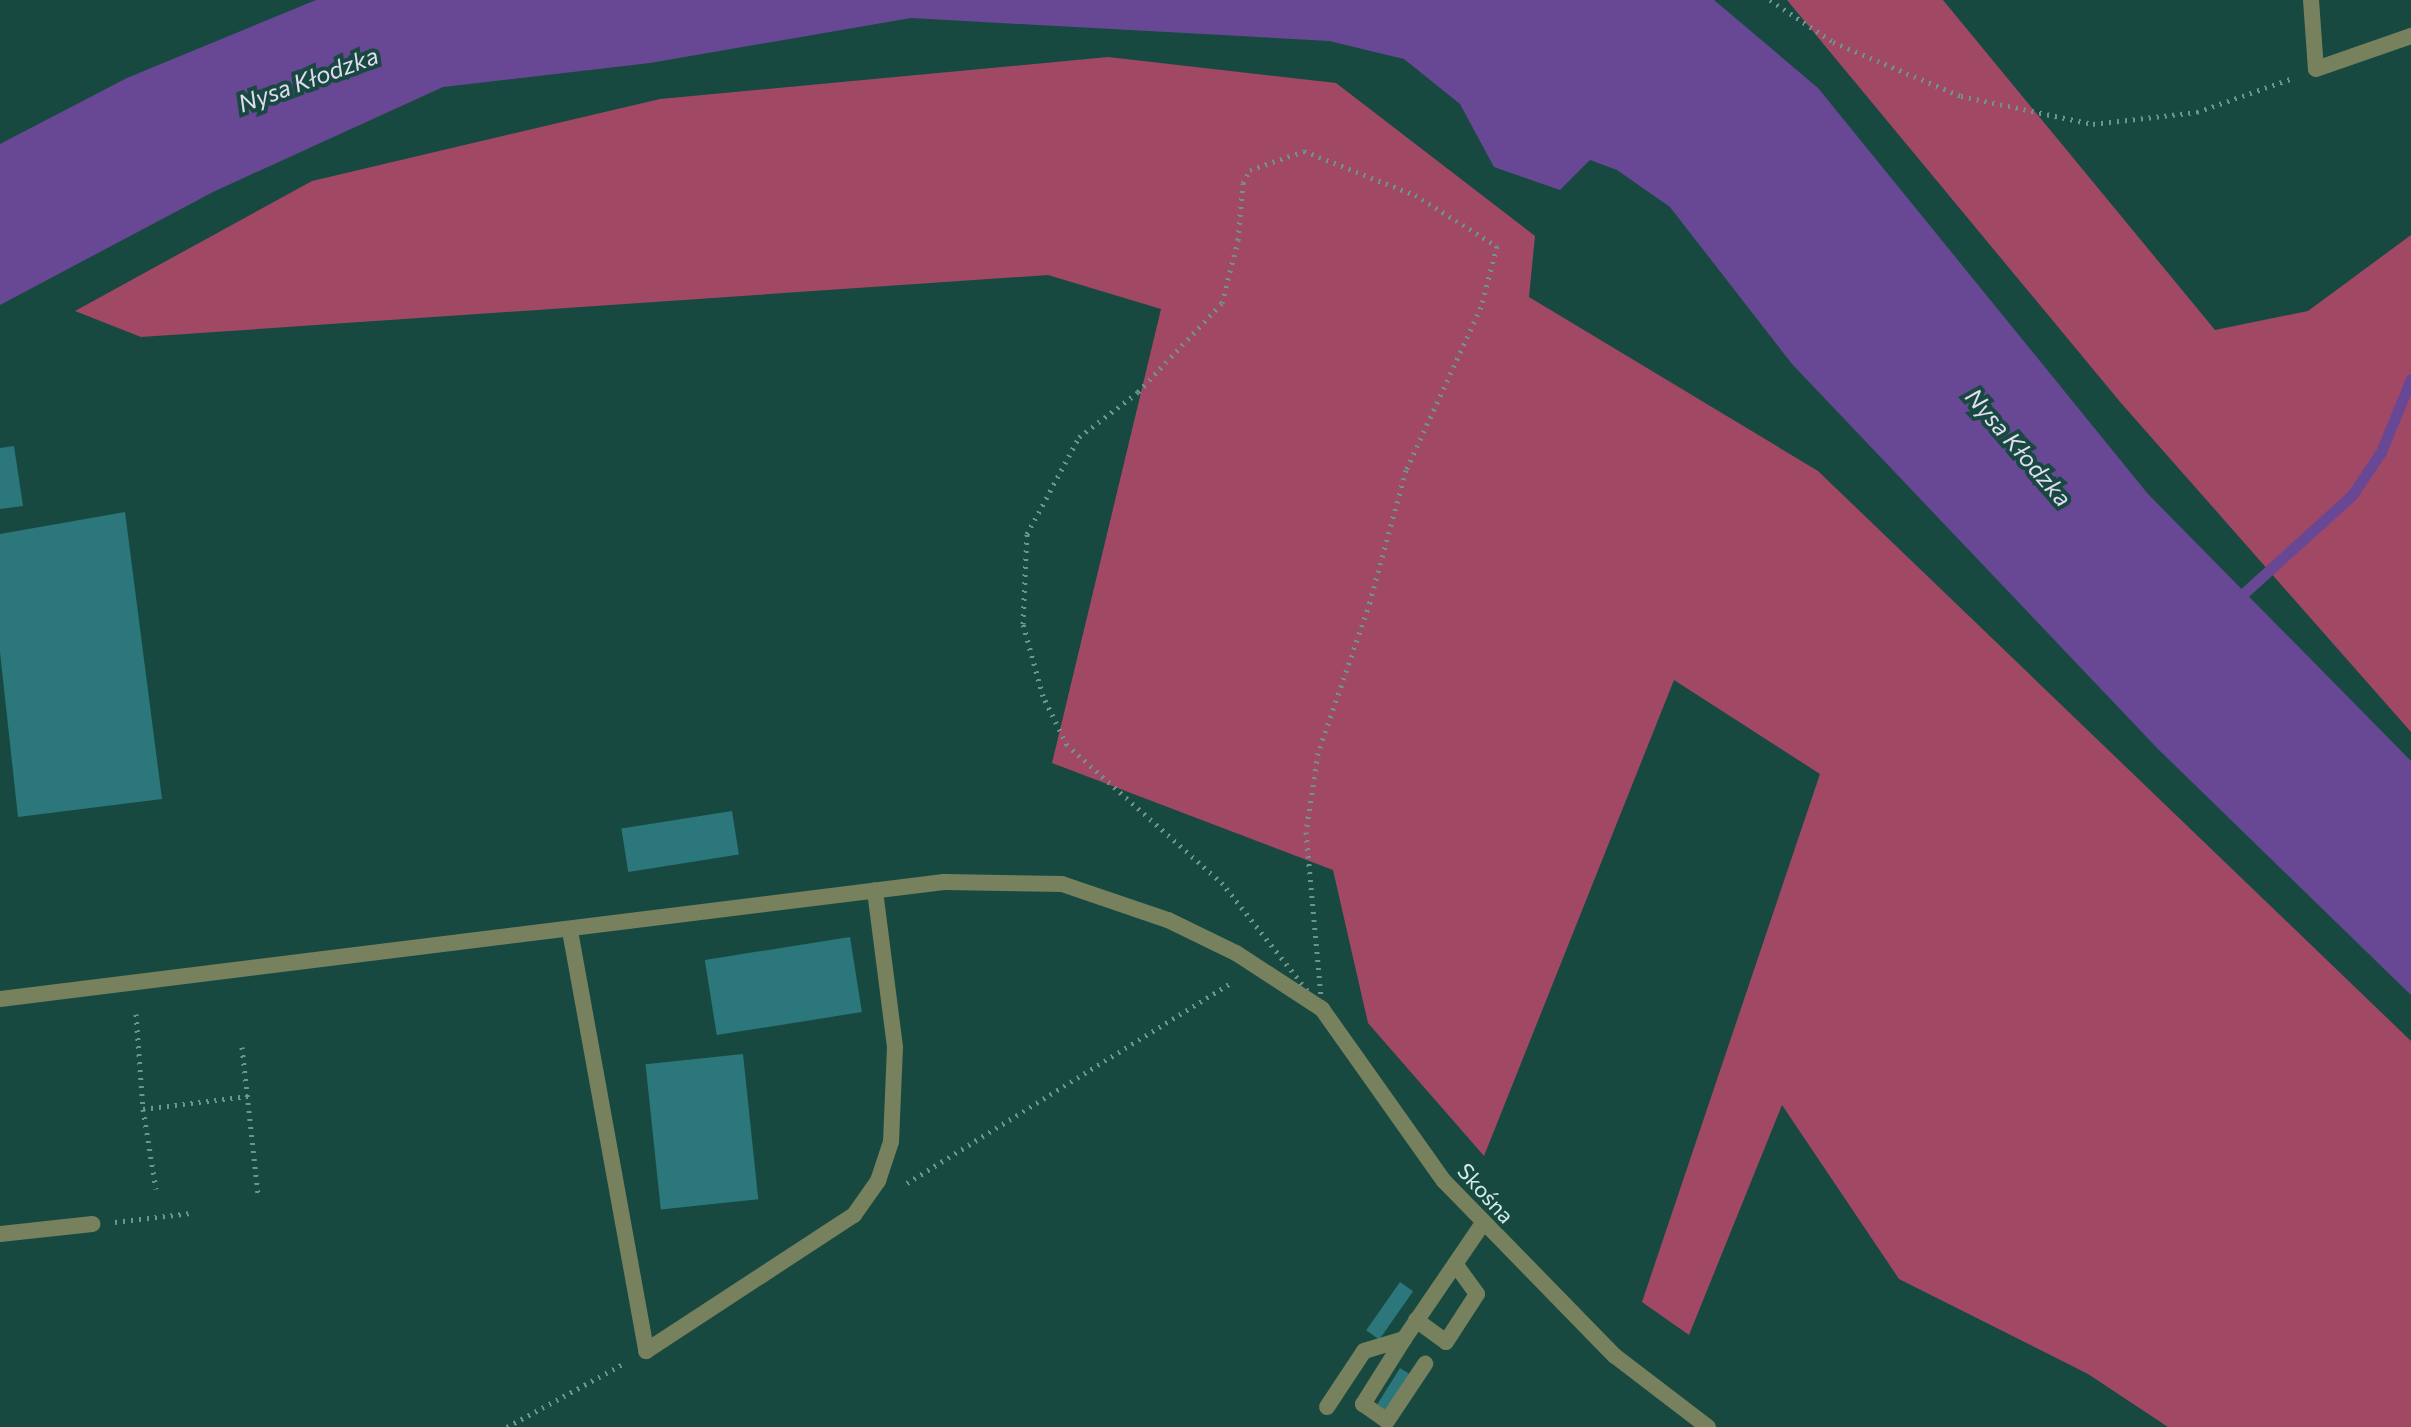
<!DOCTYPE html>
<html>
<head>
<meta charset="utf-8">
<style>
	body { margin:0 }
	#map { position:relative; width:2411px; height:1427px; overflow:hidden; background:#174941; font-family:Commissioner,sans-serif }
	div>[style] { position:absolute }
	.forest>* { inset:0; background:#a14865 }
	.water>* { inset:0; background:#684894 }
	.stream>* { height:11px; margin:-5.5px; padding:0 5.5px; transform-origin:5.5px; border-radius:5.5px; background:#684894 }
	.building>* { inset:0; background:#2b777b; transform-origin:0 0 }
	.path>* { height:5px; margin-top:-2.5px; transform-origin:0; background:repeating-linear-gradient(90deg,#6e948e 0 2px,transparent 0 8px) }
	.lane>* { height:16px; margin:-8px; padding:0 8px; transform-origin:8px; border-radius:8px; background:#77815d }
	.street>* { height:16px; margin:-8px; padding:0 8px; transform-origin:8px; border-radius:8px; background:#77815d }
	span { translate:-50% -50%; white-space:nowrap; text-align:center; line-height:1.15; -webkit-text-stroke:8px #174941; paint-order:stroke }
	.street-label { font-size:22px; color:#d3ece7 }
	.water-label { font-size:24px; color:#e2dbf1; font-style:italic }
</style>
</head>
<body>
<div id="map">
	<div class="forest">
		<i style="clip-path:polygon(1787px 0,1943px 0,2215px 330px,2308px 311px,2411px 235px,2411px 732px,2121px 403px)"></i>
		<i style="clip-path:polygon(1108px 57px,1336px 83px,1535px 236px,1529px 297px,1818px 471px,2411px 1041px,2411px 1427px,2168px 1427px,2088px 1374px,1899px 1279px,1782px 1105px,1689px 1335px,1642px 1302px,1820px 774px,1674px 680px,1484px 1156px,1368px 1023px,1333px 870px,1052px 763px,1161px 309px,1048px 275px,141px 337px,75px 311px,312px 181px,660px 99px)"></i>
	</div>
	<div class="water">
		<i style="clip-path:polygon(316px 0,1714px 0,1818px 88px,2148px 494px,2411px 761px,2411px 995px,2158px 749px,1792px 364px,1670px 207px,1617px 170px,1590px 160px,1560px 190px,1494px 167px,1460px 104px,1404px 59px,1329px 41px,911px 18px,650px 63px,443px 87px,213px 192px,0 305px,0 144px,127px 78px)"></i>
	</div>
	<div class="stream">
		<i style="left:2233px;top:603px;width:161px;rotate:-42.2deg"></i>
		<i style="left:2352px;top:495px;width:52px;rotate:-56deg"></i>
		<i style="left:2381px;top:452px;width:79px;rotate:-67.7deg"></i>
	</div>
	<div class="building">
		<i style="clip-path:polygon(14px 446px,23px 506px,0 509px,0 448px)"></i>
		<i style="clip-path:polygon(125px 512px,162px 799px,18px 817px,0 652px,0 534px)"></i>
		<i style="left:732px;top:811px;width:44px;height:112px;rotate:81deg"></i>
		<i style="left:850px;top:937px;width:76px;height:147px;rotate:81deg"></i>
		<i style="left:743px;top:1054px;width:146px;height:98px;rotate:84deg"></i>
		<i style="left:1400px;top:1282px;width:16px;height:59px;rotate:35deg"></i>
		<i style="left:1400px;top:1368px;width:15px;height:49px;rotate:32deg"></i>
	</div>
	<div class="path">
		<i style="left:1770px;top:0;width:76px;rotate:33.7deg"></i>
		<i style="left:1833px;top:42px;width:139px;rotate:22.9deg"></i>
		<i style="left:1961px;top:96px;width:135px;rotate:12deg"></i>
		<i style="left:2093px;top:124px;width:105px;rotate:-6.6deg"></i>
		<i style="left:2197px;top:112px;width:102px;rotate:-19.5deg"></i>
		<i style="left:1304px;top:151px;width:119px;rotate:21.6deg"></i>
		<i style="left:1415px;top:195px;width:97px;rotate:31.9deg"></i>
		<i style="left:1497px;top:246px;width:63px;rotate:104.7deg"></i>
		<i style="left:1481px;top:307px;width:179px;rotate:114.7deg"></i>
		<i style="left:1406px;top:470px;width:137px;rotate:105.3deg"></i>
		<i style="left:1370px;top:602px;width:160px;rotate:109deg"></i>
		<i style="left:1318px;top:753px;width:80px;rotate:98.6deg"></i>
		<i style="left:1306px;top:832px;width:178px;rotate:84.8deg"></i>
		<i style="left:1322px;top:1009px;width:159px;rotate:-128.4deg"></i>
		<i style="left:1223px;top:884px;width:209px;rotate:-138.3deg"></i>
		<i style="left:1067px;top:745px;width:55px;rotate:-116.1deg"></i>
		<i style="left:1043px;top:696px;width:75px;rotate:-105.5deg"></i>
		<i style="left:1023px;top:624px;width:90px;rotate:-87.5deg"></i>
		<i style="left:1027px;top:534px;width:110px;rotate:-61.8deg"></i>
		<i style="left:1079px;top:437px;width:74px;rotate:-37.3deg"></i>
		<i style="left:1138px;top:392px;width:122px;rotate:-46.7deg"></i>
		<i style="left:1222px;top:303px;width:65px;rotate:-75.7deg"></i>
		<i style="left:1238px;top:240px;width:57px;rotate:-85deg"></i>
		<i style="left:1243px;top:183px;width:15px;rotate:-62deg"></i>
		<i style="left:1250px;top:170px;width:57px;rotate:-19.4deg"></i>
		<i style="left:136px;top:1014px;width:95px;rotate:85.8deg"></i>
		<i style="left:143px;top:1109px;width:81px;rotate:80.8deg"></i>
		<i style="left:242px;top:1047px;width:149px;rotate:83.8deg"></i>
		<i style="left:143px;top:1109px;width:106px;rotate:-7.1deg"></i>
		<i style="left:907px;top:1183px;width:383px;rotate:-31.7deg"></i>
		<i style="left:115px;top:1222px;width:76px;rotate:-6.8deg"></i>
		<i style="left:507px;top:1427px;width:134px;rotate:-28.5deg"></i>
	</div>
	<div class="lane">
		<i style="left:2311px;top:0;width:69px;rotate:85.9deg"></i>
		<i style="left:2316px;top:69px;width:101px;rotate:-19.2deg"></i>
		<i style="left:570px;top:931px;width:427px;rotate:79.7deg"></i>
		<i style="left:646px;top:1351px;width:249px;rotate:-33.2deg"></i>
		<i style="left:854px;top:1215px;width:42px;rotate:-54.8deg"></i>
		<i style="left:878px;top:1181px;width:41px;rotate:-71.6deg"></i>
		<i style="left:891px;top:1142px;width:95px;rotate:-87.6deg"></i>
		<i style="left:895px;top:1047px;width:158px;rotate:-97.3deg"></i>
		<i style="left:0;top:1234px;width:93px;rotate:-6.2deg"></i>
		<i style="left:1416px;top:1320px;width:37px;rotate:36deg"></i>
		<i style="left:1446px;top:1342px;width:57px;rotate:-57.1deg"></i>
		<i style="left:1477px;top:1294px;width:37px;rotate:-126deg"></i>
		<i style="left:1404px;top:1339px;width:77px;rotate:122.2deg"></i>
		<i style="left:1363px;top:1404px;width:29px;rotate:35deg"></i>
		<i style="left:1387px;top:1421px;width:69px;rotate:-56.3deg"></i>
		<i style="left:1327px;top:1407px;width:67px;rotate:-56.5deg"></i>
		<i style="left:1364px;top:1351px;width:42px;rotate:-16.7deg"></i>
		<i style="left:1404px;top:1339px;width:140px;rotate:-55.7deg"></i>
	</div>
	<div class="street">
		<i style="left:0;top:999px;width:951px;rotate:-7.07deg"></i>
		<i style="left:944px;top:882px;width:118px;rotate:1deg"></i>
		<i style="left:1062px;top:884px;width:112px;rotate:18.8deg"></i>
		<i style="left:1168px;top:920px;width:76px;rotate:25.9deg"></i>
		<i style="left:1236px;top:953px;width:103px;rotate:33.1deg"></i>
		<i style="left:1322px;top:1009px;width:211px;rotate:54.7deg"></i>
		<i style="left:1444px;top:1181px;width:245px;rotate:45.7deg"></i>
		<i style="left:1615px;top:1356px;width:117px;rotate:37.4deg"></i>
	</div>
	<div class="street-label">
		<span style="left:1486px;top:1193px;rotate:48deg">Skośna</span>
	</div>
	<div class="water-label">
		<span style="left:308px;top:79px;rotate:-20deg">Nysa Kłodzka</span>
		<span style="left:2019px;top:447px;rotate:49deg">Nysa Kłodzka</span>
	</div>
</div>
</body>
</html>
